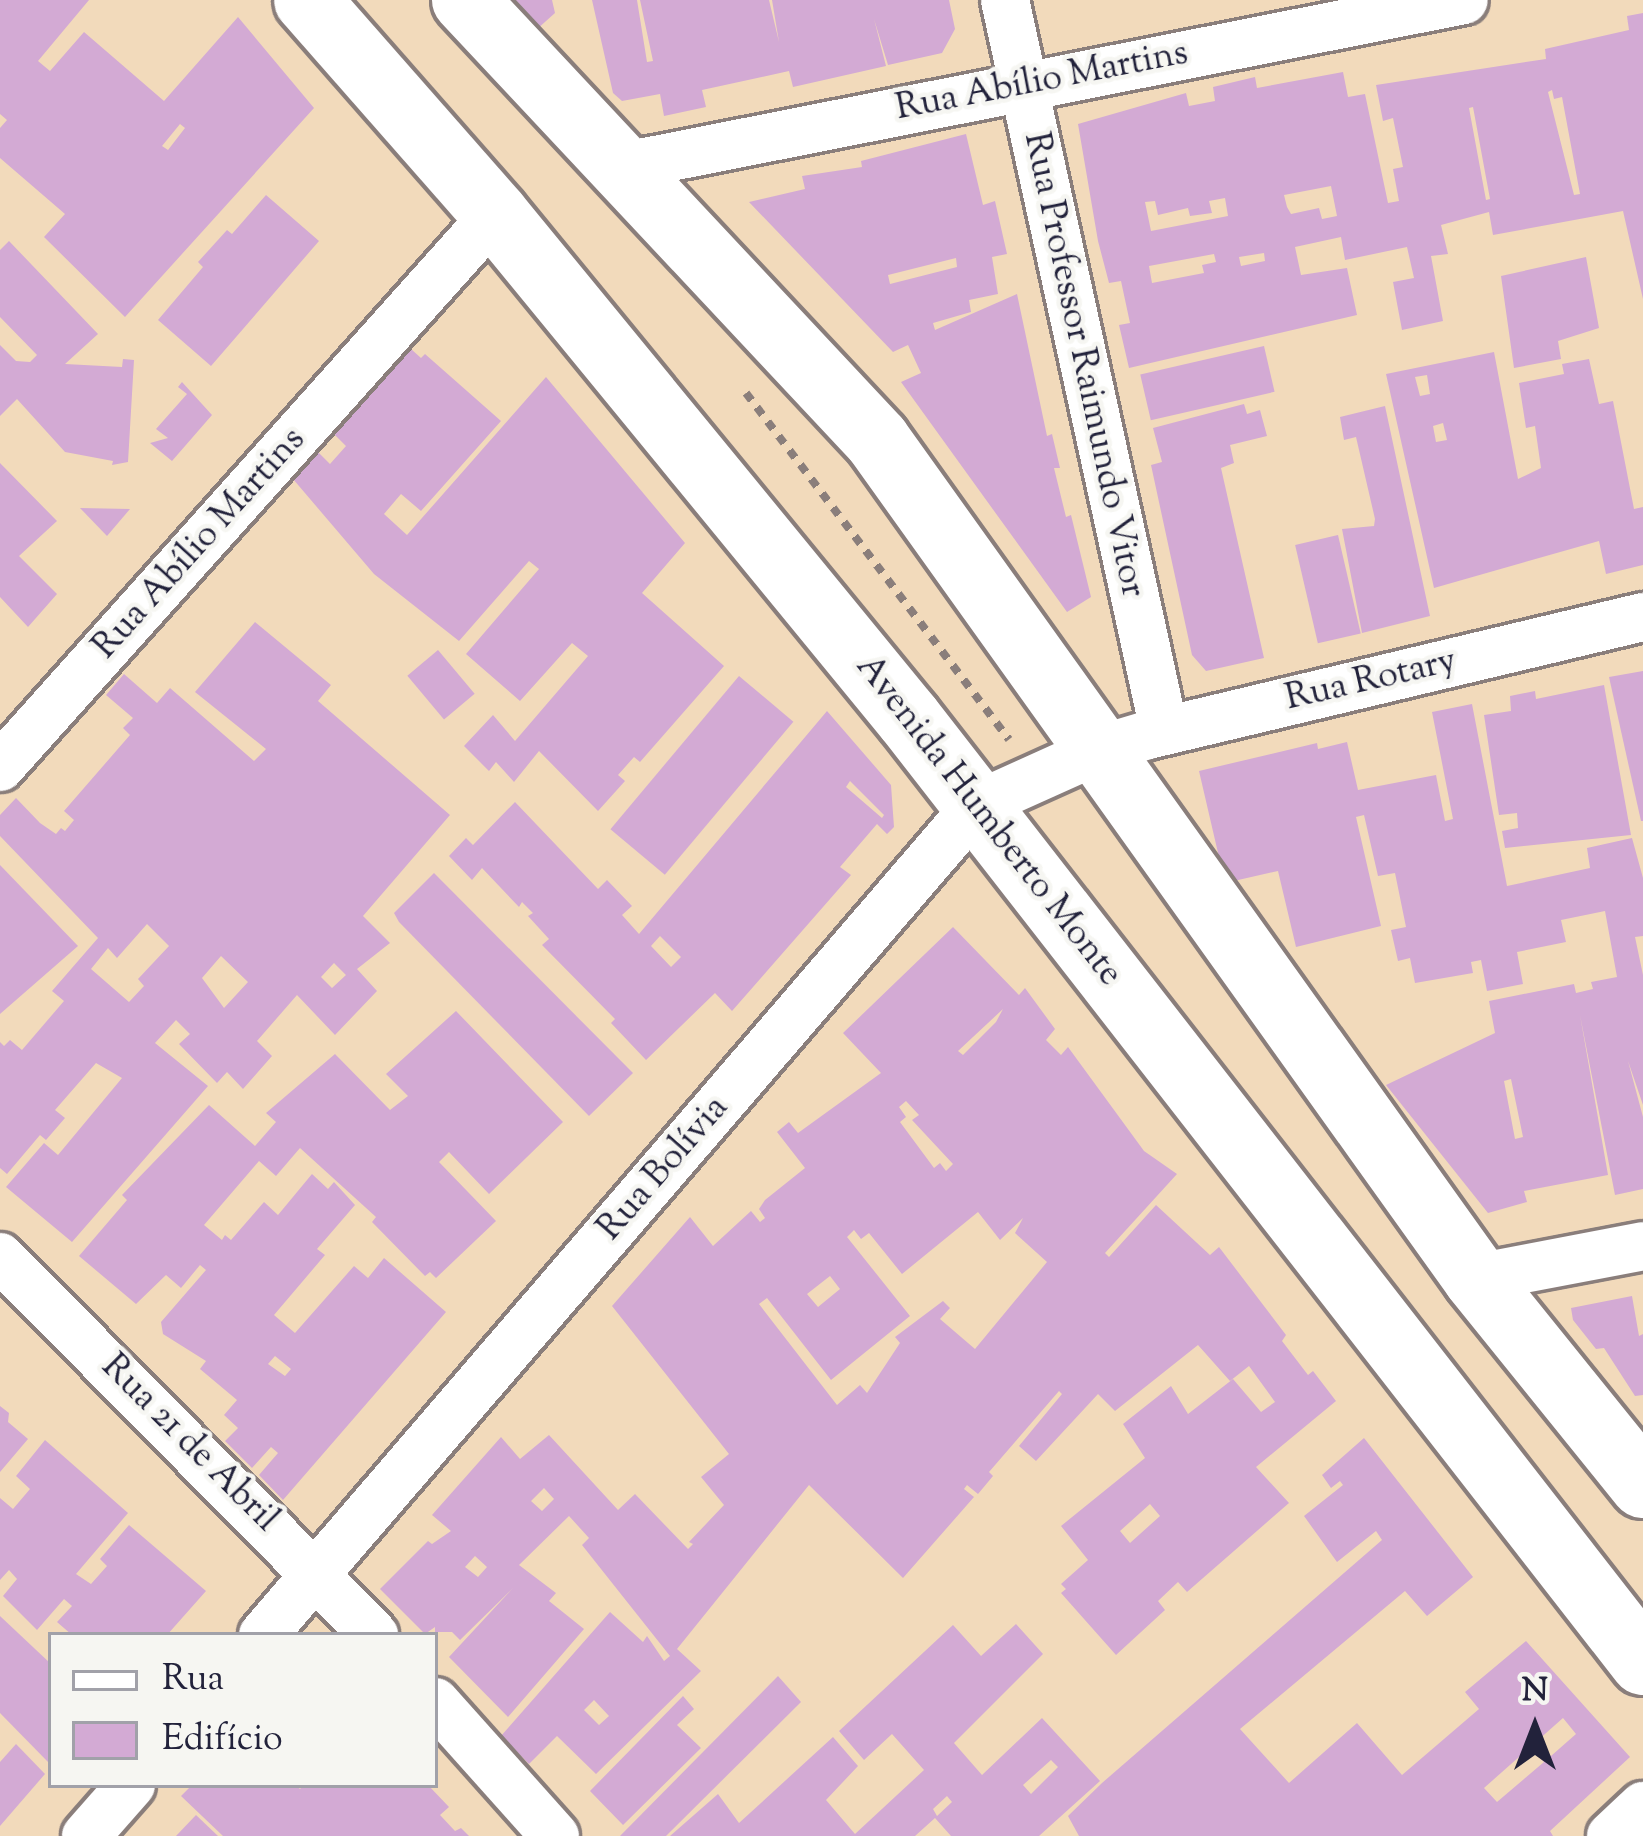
<!DOCTYPE html>
<html>
<head>
<meta charset="utf-8">
<style>
	body { margin:0 }
	#map { position:relative; width:1643px; height:1836px; overflow:hidden; background:#f2dabb; font-family:"Sorts Mill Goudy",serif }
	div>[style] { position:absolute }
	.building>* { inset:0; background:#d3aad4; transform-origin:0 0 }
	.path>* { height:8px; margin-top:-4px; transform-origin:0; background:repeating-linear-gradient(90deg,#8a7e7b 0 9px,transparent 0 18px) }
	.roads { filter:drop-shadow(3px 0 #8a7e7b) drop-shadow(-3px 0 #8a7e7b) drop-shadow(0 3px #8a7e7b) drop-shadow(0 -3px #8a7e7b) }
	.minor>* { height:48px; margin:-24px; padding:0 24px; transform-origin:24px; border-radius:24px; background:#fff }
	.primary>* { height:66px; margin:-33px; padding:0 33px; transform-origin:33px; border-radius:33px; background:#fff }
	span { translate:-50% -50%; white-space:nowrap; text-align:center; line-height:1.15; -webkit-text-stroke:9px #f6f6f2; paint-order:stroke }
	.street-label { font-size:36px; color:#22223b }
	.legend { position:absolute; left:48px; top:1632px; width:390px; height:156px; box-sizing:border-box; background:#f6f6f2; border:3px solid #a1a1a9; margin:0; padding:15px 21px; list-style:none; font-size:36px; color:#22223b }
	.legend li { display:flex; align-items:center; gap:24px; height:60px }
	.legend b { width:60px; border:3px solid #a1a1a9 }
	.north { position:absolute; left:1475px; top:1668px; width:120px; height:120px; -webkit-text-stroke:9px #f6f6f2; paint-order:stroke; rotate:0deg; font-size:33px; font-weight:700; line-height:48px; text-align:center; color:#22223b }
	.north::after { content:''; display:block; margin:auto; width:42px; height:54px; background:#22223b; clip-path:polygon(50% 0,100% 100%,50% 72%,0 100%) }
</style>
</head>
<body>
<div id="map">
	<div class="building">
		<i style="clip-path:polygon(evenodd,0 0,89px 0,38px 61px,50px 71px,84px 32px,164px 101px,238px 17px,314px 108px,125px 317px,44px 237px,65px 214px,0 158px,0 128px,7px 120px,0 114px,0 0,180px 124px,185px 128px,168px 150px,162px 146px,180px 124px)"></i>
		<i style="clip-path:polygon(510px 0,552px 0,555px 13px,536px 30px)"></i>
		<i style="clip-path:polygon(592px 0,637px 0,647px 62px,653px 61px,640px 0,769px 0,779px 42px,772px 0,949px 0,955px 29px,942px 53px,888px 65px,874px 19px,886px 66px,793px 87px,789px 71px,748px 80px,702px 90px,706px 107px,664px 116px,660px 94px,622px 101px,613px 93px)"></i>
		<i style="clip-path:polygon(evenodd,1643px 13px,1643px 299px,1623px 211px,1493px 235px,1489px 212px,1441px 225px,1448px 254px,1431px 256px,1443px 321px,1402px 330px,1393px 282px,1414px 278px,1407px 247px,1345px 260px,1341px 237px,1295px 247px,1301px 275px,1347px 268px,1357px 315px,1129px 368px,1119px 325px,1130px 323px,1121px 281px,1109px 283px,1098px 241px,1078px 124px,1186px 93px,1189px 106px,1215px 101px,1213px 87px,1255px 77px,1257px 88px,1343px 72px,1348px 97px,1365px 94px,1388px 203px,1399px 201px,1393px 169px,1403px 167px,1393px 118px,1383px 121px,1376px 85px,1546px 59px,1545px 49px,1629px 30px,1627px 16px,1643px 13px,1552px 90px,1554px 99px,1562px 97px,1580px 194px,1574px 195px,1548px 92px,1552px 90px,1643px 13px,1473px 107px,1490px 199px,1486px 200px,1469px 108px,1473px 107px,1643px 13px,1331px 186px,1337px 216px,1322px 219px,1319px 208px,1291px 214px,1287px 207px,1284px 195px,1331px 186px,1643px 13px,1225px 198px,1228px 216px,1151px 231px,1145px 202px,1155px 201px,1158px 215px,1188px 208px,1190px 216px,1212px 213px,1209px 201px,1225px 198px,1643px 13px,1264px 253px,1265px 261px,1241px 266px,1239px 257px,1264px 253px,1643px 13px,1214px 254px,1216px 262px,1202px 265px,1204px 273px,1152px 283px,1149px 266px,1214px 254px)"></i>
		<i style="clip-path:polygon(evenodd,966px 134px,983px 205px,995px 201px,1007px 254px,992px 257px,998px 294px,969px 300px,971px 312px,933px 323px,935px 330px,1017px 294px,1047px 436px,1052px 434px,1060px 468px,1054px 468px,1066px 517px,1071px 515px,1091px 597px,1067px 612px,901px 382px,921px 373px,908px 345px,893px 352px,749px 202px,805px 189px,802px 176px,862px 167px,861px 161px,966px 134px,956px 258px,957px 267px,890px 284px,888px 275px,956px 258px)"></i>
		<i style="clip-path:polygon(266px 195px,319px 241px,211px 366px,158px 320px,203px 267px,198px 262px,227px 230px,232px 234px)"></i>
		<i style="clip-path:polygon(9px 241px,98px 334px,65px 364px,122px 367px,123px 359px,134px 360px,128px 462px,112px 465px,113px 461px,65px 452px,17px 399px,0 416px,0 345px,16px 361px,30px 362px,37px 355px,0 317px,0 250px)"></i>
		<i style="clip-path:polygon(1586px 257px,1599px 328px,1558px 341px,1561px 359px,1514px 368px,1501px 276px)"></i>
		<i style="left:1264px;top:346px;width:47px;height:127px;rotate:77deg"></i>
		<i style="clip-path:polygon(411px 349px,421px 358px,425px 354px,501px 421px,421px 511px,401px 494px,384px 514px,407px 535px,546px 377px,685px 543px,642px 593px,724px 666px,640px 762px,634px 757px,618px 775px,625px 781px,598px 811px,539px 751px,514px 782px,496px 762px,489px 771px,464px 746px,493px 715px,515px 741px,588px 656px,572px 643px,520px 701px,466px 654px,539px 569px,529px 561px,459px 641px,374px 574px,293px 479px,317px 451px,330px 464px,346px 446px,333px 433px)"></i>
		<i style="clip-path:polygon(evenodd,1494px 352px,1518px 479px,1541px 468px,1535px 426px,1526px 428px,1519px 383px,1564px 374px,1562px 364px,1589px 359px,1599px 404px,1613px 401px,1634px 509px,1643px 507px,1643px 565px,1606px 574px,1599px 541px,1434px 588px,1386px 374px,1494px 352px,1427px 375px,1430px 394px,1420px 396px,1415px 377px,1427px 375px,1494px 352px,1443px 423px,1447px 440px,1436px 442px,1433px 426px,1443px 423px)"></i>
		<i style="clip-path:polygon(182px 382px,212px 415px,172px 461px,150px 443px,168px 438px,156px 429px,187px 394px,178px 387px)"></i>
		<i style="clip-path:polygon(1244px 404px,1247px 414px,1260px 410px,1267px 436px,1230px 445px,1234px 463px,1221px 468px,1264px 658px,1206px 671px,1192px 655px,1151px 465px,1162px 462px,1153px 428px)"></i>
		<i style="clip-path:polygon(1385px 406px,1430px 616px,1362px 633px,1342px 529px,1374px 526px,1375px 519px,1356px 437px,1344px 440px,1340px 417px)"></i>
		<i style="clip-path:polygon(0 463px,57px 521px,19px 556px,57px 594px,28px 627px,0 597px)"></i>
		<i style="clip-path:polygon(80px 508px,130px 509px,107px 536px)"></i>
		<i style="left:1338px;top:535px;width:101px;height:44px;rotate:77deg"></i>
		<i style="clip-path:polygon(evenodd,255px 622px,331px 685px,318px 701px,450px 815px,363px 916px,390px 943px,357px 969px,377px 991px,335px 1035px,297px 995px,257px 1041px,272px 1056px,243px 1089px,227px 1072px,217px 1083px,179px 1044px,190px 1034px,176px 1020px,155px 1043px,208px 1086px,72px 1242px,6px 1187px,44px 1143px,58px 1155px,122px 1078px,96px 1063px,55px 1110px,65px 1118px,46px 1140px,40px 1135px,7px 1174px,0 1168px,0 1042px,4px 1046px,10px 1040px,22px 1050px,64px 1001px,52px 991px,98px 938px,0 836px,0 815px,16px 798px,40px 823px,56px 834px,61px 828px,65px 831px,74px 820px,64px 811px,130px 735px,123px 728px,133px 718px,106px 695px,124px 674px,157px 703px,170px 688px,254px 761px,266px 749px,195px 692px,255px 622px,147px 924px,169px 946px,138px 979px,144px 986px,129px 1002px,91px 969px,108px 948px,117px 958px,147px 924px,255px 622px,221px 956px,248px 982px,224px 1008px,202px 978px,221px 956px,255px 622px,334px 963px,346px 975px,332px 988px,321px 977px,334px 963px)"></i>
		<i style="left:438px;top:650px;width:57px;height:40px;rotate:50deg"></i>
		<i style="clip-path:polygon(1643px 671px,1643px 821px,1641px 821px,1609px 677px)"></i>
		<i style="left:739px;top:676px;width:71px;height:200px;rotate:40deg"></i>
		<i style="clip-path:polygon(1604px 685px,1631px 835px,1505px 848px,1502px 831px,1518px 828px,1517px 813px,1499px 815px,1484px 715px,1511px 711px,1510px 696px,1535px 691px,1536px 699px)"></i>
		<i style="clip-path:polygon(evenodd,1472px 704px,1507px 886px,1590px 868px,1587px 848px,1632px 838px,1643px 878px,1643px 936px,1635px 937px,1643px 975px,1643px 1105px,1628px 1061px,1643px 1117px,1643px 1189px,1615px 1195px,1580px 1015px,1608px 1175px,1524px 1191px,1527px 1202px,1488px 1213px,1386px 1085px,1495px 1033px,1489px 1001px,1574px 984px,1576px 993px,1593px 989px,1591px 982px,1617px 977px,1605px 911px,1561px 920px,1566px 942px,1517px 952px,1523px 984px,1487px 991px,1481px 960px,1471px 962px,1473px 973px,1415px 983px,1410px 958px,1398px 961px,1391px 930px,1406px 927px,1395px 873px,1378px 876px,1364px 815px,1356px 817px,1381px 926px,1296px 947px,1278px 871px,1225px 883px,1199px 771px,1317px 743px,1318px 749px,1347px 742px,1358px 790px,1436px 775px,1445px 821px,1453px 819px,1432px 712px,1472px 704px,1511px 1079px,1523px 1137px,1515px 1139px,1504px 1081px,1511px 1079px)"></i>
		<i style="clip-path:polygon(evenodd,827px 711px,891px 785px,894px 827px,887px 834px,877px 824px,840px 867px,851px 875px,732px 1011px,715px 993px,646px 1060px,611px 1023px,615px 1019px,542px 945px,549px 939px,528px 916px,533px 913px,522px 902px,519px 907px,482px 868px,472px 880px,449px 856px,466px 838px,473px 845px,515px 802px,598px 889px,607px 880px,632px 906px,622px 915px,639px 934px,827px 711px,850px 781px,884px 815px,882px 818px,846px 787px,850px 781px,827px 711px,660px 936px,681px 957px,671px 967px,651px 946px,660px 936px)"></i>
		<i style="clip-path:polygon(0 865px,78px 946px,0 1014px)"></i>
		<i style="clip-path:polygon(434px 873px,633px 1073px,589px 1116px,399px 922px,394px 913px)"></i>
		<i style="clip-path:polygon(evenodd,953px 927px,1019px 995px,1025px 988px,1055px 1029px,1046px 1040px,1061px 1055px,1068px 1047px,1144px 1151px,1177px 1174px,1105px 1253px,1109px 1257px,1156px 1205px,1210px 1255px,1219px 1247px,1286px 1335px,1282px 1341px,1308px 1375px,1313px 1371px,1336px 1401px,1256px 1467px,1289px 1503px,1187px 1592px,1178px 1582px,1158px 1601px,1165px 1610px,1116px 1655px,1061px 1593px,1066px 1589px,1061px 1584px,1088px 1560px,1061px 1526px,1145px 1458px,1123px 1424px,1171px 1386px,1188px 1414px,1233px 1379px,1261px 1412px,1275px 1402px,1249px 1366px,1230px 1381px,1198px 1345px,1115px 1411px,1098px 1394px,1036px 1461px,1019px 1446px,1062px 1394px,1059px 1391px,989px 1472px,993px 1476px,978px 1494px,967px 1485px,964px 1489px,974px 1497px,903px 1578px,809px 1485px,677px 1649px,701px 1671px,596px 1774px,557px 1736px,529px 1764px,501px 1736px,610px 1612px,643px 1642px,647px 1636px,664px 1661px,670px 1656px,582px 1545px,589px 1538px,569px 1516px,519px 1565px,556px 1593px,549px 1601px,584px 1629px,508px 1717px,449px 1657px,513px 1588px,460px 1640px,452px 1632px,435px 1632px,435px 1627px,425px 1634px,380px 1589px,428px 1541px,432px 1544px,451px 1531px,432px 1515px,501px 1437px,520px 1459px,549px 1435px,618px 1510px,635px 1494px,688px 1549px,693px 1544px,689px 1542px,724px 1505px,701px 1477px,729px 1454px,612px 1306px,690px 1217px,713px 1246px,751px 1211px,760px 1222px,765px 1218px,759px 1209px,765px 1200px,805px 1168px,777px 1132px,789px 1122px,798px 1133px,881px 1073px,843px 1033px,953px 927px,1003px 1009px,996px 1022px,963px 1055px,958px 1051px,1003px 1009px,953px 927px,906px 1101px,919px 1115px,912px 1120px,953px 1164px,946px 1171px,940px 1163px,934px 1168px,900px 1122px,906px 1117px,899px 1107px,906px 1101px,953px 927px,978px 1212px,1000px 1240px,1023px 1218px,1015px 1233px,1047px 1262px,975px 1349px,940px 1319px,950px 1308px,943px 1301px,895px 1337px,900px 1343px,867px 1393px,860px 1385px,837px 1405px,759px 1304px,767px 1298px,831px 1380px,910px 1316px,847px 1237px,854px 1230px,861px 1239px,869px 1233px,902px 1274px,978px 1212px,953px 927px,830px 1276px,840px 1289px,818px 1307px,807px 1294px,830px 1276px,953px 927px,544px 1488px,554px 1499px,542px 1511px,531px 1501px,544px 1488px,953px 927px,1150px 1504px,1160px 1516px,1130px 1543px,1120px 1531px,1150px 1504px,953px 927px,475px 1556px,487px 1567px,478px 1577px,465px 1567px,475px 1556px,953px 927px,594px 1700px,609px 1716px,599px 1725px,584px 1710px,594px 1700px)"></i>
		<i style="clip-path:polygon(evenodd,456px 1011px,563px 1122px,489px 1194px,449px 1152px,439px 1162px,496px 1221px,436px 1278px,430px 1272px,425px 1276px,372px 1222px,376px 1217px,300px 1148px,276px 1176px,259px 1161px,204px 1225px,222px 1240px,225px 1235px,231px 1240px,264px 1202px,278px 1215px,312px 1174px,328px 1189px,334px 1182px,355px 1205px,317px 1249px,325px 1255px,274px 1315px,295px 1333px,354px 1266px,368px 1278px,384px 1258px,446px 1312px,283px 1500px,259px 1475px,278px 1453px,271px 1447px,252px 1468px,225px 1441px,238px 1428px,224px 1415px,237px 1400px,200px 1369px,206px 1361px,163px 1334px,161px 1322px,206px 1270px,200px 1265px,181px 1288px,166px 1275px,136px 1304px,79px 1256px,127px 1200px,122px 1195px,209px 1105px,255px 1146px,276px 1122px,266px 1113px,335px 1054px,390px 1110px,408px 1096px,386px 1074px,456px 1011px,275px 1356px,291px 1369px,285px 1376px,268px 1364px,275px 1356px)"></i>
		<i style="clip-path:polygon(1632px 1296px,1639px 1336px,1643px 1334px,1643px 1395px,1635px 1396px,1604px 1348px,1596px 1349px,1573px 1320px,1571px 1308px)"></i>
		<i style="clip-path:polygon(0 1406px,9px 1413px,8px 1422px,28px 1439px,0 1472px)"></i>
		<i style="clip-path:polygon(evenodd,1364px 1438px,1473px 1577px,1427px 1616px,1405px 1591px,1240px 1729px,1289px 1783px,1357px 1723px,1402px 1775px,1479px 1709px,1465px 1692px,1526px 1641px,1630px 1757px,1550px 1831px,1553px 1836px,1079px 1836px,1068px 1816px,1102px 1783px,1382px 1540px,1376px 1531px,1337px 1562px,1304px 1516px,1343px 1485px,1340px 1481px,1331px 1488px,1322px 1475px,1364px 1438px,1563px 1718px,1576px 1734px,1551px 1756px,1546px 1752px,1540px 1758px,1544px 1762px,1497px 1802px,1484px 1788px,1563px 1718px)"></i>
		<i style="clip-path:polygon(45px 1440px,128px 1513px,76px 1574px,91px 1584px,107px 1566px,100px 1559px,129px 1525px,206px 1591px,167px 1635px,72px 1635px,57px 1622px,72px 1606px,64px 1599px,37px 1630px,3px 1596px,17px 1579px,9px 1570px,0 1580px,0 1498px,13px 1509px,30px 1489px,16px 1476px)"></i>
		<i style="clip-path:polygon(0 1616px,51px 1664px,48px 1762px,0 1713px)"></i>
		<i style="clip-path:polygon(evenodd,1016px 1624px,1043px 1654px,954px 1743px,982px 1775px,1042px 1718px,1100px 1781px,1039px 1836px,951px 1836px,935px 1818px,915px 1836px,670px 1836px,718px 1794px,739px 1823px,833px 1737px,858px 1766px,826px 1800px,855px 1834px,924px 1770px,892px 1734px,864px 1760px,839px 1731px,953px 1625px,981px 1656px,1016px 1624px,1051px 1760px,1058px 1767px,1031px 1794px,1023px 1785px,1051px 1760px,1016px 1624px,947px 1796px,952px 1802px,937px 1816px,933px 1809px,947px 1796px)"></i>
		<i style="clip-path:polygon(778px 1676px,801px 1702px,666px 1836px,620px 1836px)"></i>
		<i style="clip-path:polygon(683px 1696px,694px 1709px,677px 1725px,701px 1748px,623px 1825px,590px 1791px)"></i>
		<i style="clip-path:polygon(16px 1744px,45px 1774px,0 1826px,0 1762px)"></i>
		<i style="clip-path:polygon(192px 1785px,295px 1785px,300px 1789px,304px 1785px,428px 1785px,449px 1807px,440px 1815px,455px 1831px,461px 1828px,469px 1836px,223px 1836px,181px 1796px)"></i>
		<i style="clip-path:polygon(196px 1815px,218px 1836px,176px 1836px)"></i>
	</div>
	<div class="path">
		<i style="left:746px;top:393px;width:435px;rotate:52.8deg"></i>
	</div>
	<div class="roads">
		<div class="minor">
			<i style="left:1005px;top:0;width:747px;rotate:77.71deg"></i>
			<i style="left:620px;top:167px;width:860px;rotate:-11.19deg"></i>
			<i style="left:0;top:767px;width:742px;rotate:-48.17deg"></i>
			<i style="left:0;top:1257px;width:532px;rotate:45.3deg"></i>
			<i style="left:1476px;top:1278px;width:170px;rotate:-10.8deg"></i>
			<i style="left:263px;top:1635px;width:1095px;rotate:-49.3deg"></i>
			<i style="left:977px;top:805px;width:136px;rotate:-24.3deg"></i>
			<i style="left:1101px;top:749px;width:49px;rotate:-16.6deg"></i>
			<i style="left:1148px;top:735px;width:509px;rotate:-13.41deg"></i>
			<i style="left:435px;top:1702px;width:180px;rotate:48.2deg"></i>
			<i style="left:86px;top:1836px;width:68px;rotate:-48.6deg"></i>
			<i style="left:1611px;top:1836px;width:44px;rotate:-43.2deg"></i>
		</div>
		<div class="primary">
			<i style="left:307px;top:0;width:285px;rotate:48.7deg"></i>
			<i style="left:495px;top:214px;width:653px;rotate:50.66deg"></i>
			<i style="left:909px;top:719px;width:1195px;rotate:52.1deg"></i>
			<i style="left:465px;top:0;width:603px;rotate:46.88deg"></i>
			<i style="left:877px;top:440px;width:1030px;rotate:54.44deg"></i>
			<i style="left:1476px;top:1278px;width:266px;rotate:51.1deg"></i>
		</div>
	</div>
	<div class="street-label">
		<span style="left:1042px;top:82px;rotate:-11deg">Rua Abílio Martins</span>
		<span style="left:1083px;top:365px;rotate:78deg">Rua Professor Raimundo Vitor</span>
		<span style="left:200px;top:544px;rotate:-48deg">Rua Abílio Martins</span>
		<span style="left:1371px;top:681px;rotate:-13deg">Rua Rotary</span>
		<span style="left:988px;top:821px;rotate:52deg">Avenida Humberto Monte</span>
		<span style="left:664px;top:1169px;rotate:-49deg">Rua Bolívia</span>
		<span style="left:189px;top:1444px;rotate:45deg">Rua 21 de Abril</span>
	</div>
	<ul class="legend">
	<li><b style="height:15px;background:#fff"></b>Rua</li>
	<li><b style="height:33px;background:#d3aad4"></b>Edifício</li>
	</ul>
	<div class="north">N</div>
</div>
</body>
</html>
